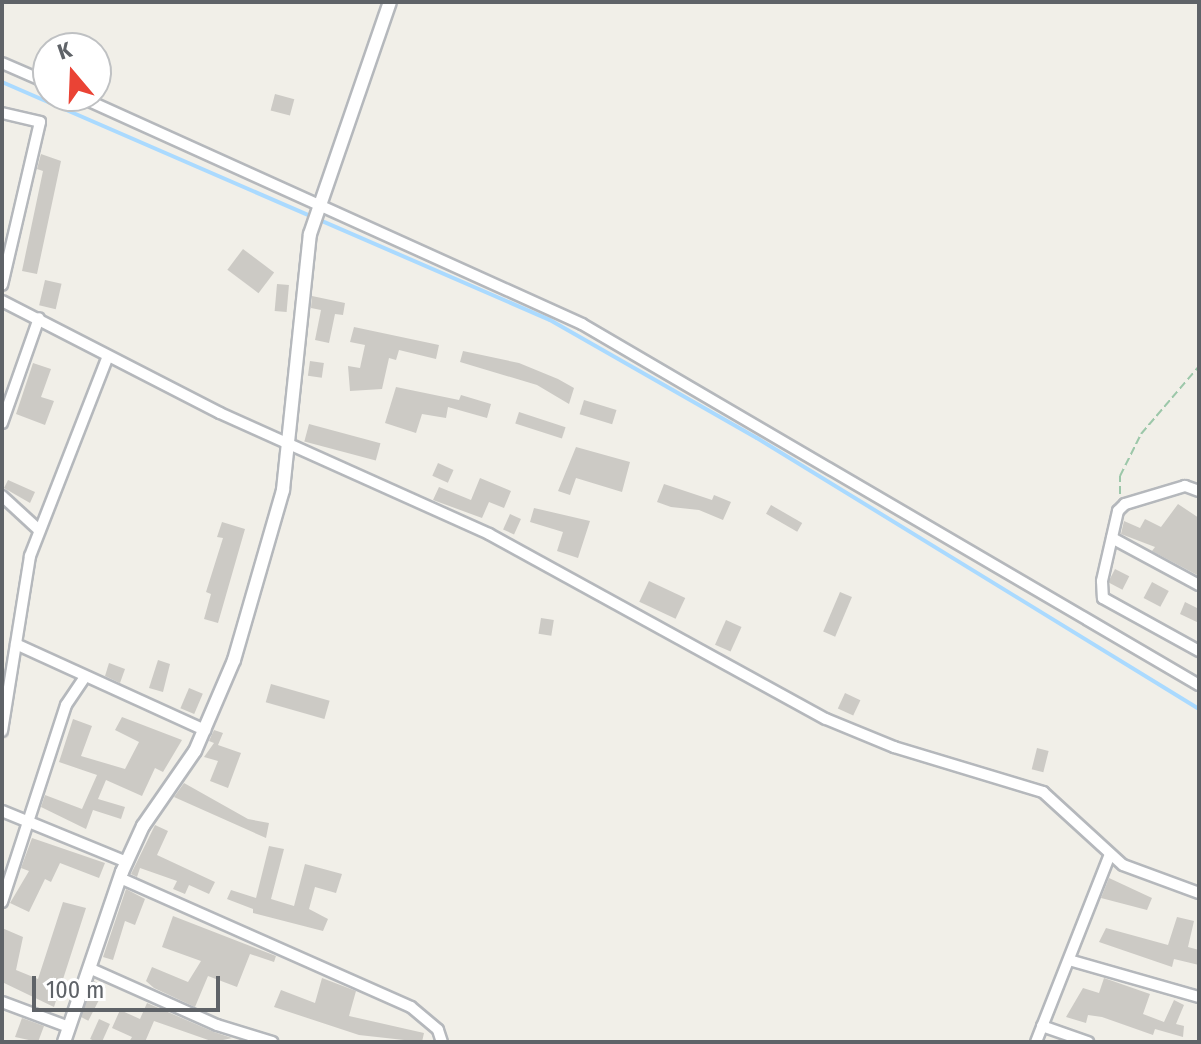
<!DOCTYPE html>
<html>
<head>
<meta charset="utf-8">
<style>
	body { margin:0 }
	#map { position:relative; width:1201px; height:1044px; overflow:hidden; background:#f1efe8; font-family:"Fira Sans Condensed",sans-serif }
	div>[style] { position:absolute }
	.stream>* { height:4px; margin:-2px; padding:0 2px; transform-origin:2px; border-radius:2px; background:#aadaff }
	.building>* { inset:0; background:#cccac5; transform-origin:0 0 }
	.path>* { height:2px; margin-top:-1px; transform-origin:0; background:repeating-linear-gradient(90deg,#9cc7a9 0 8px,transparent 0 12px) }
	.roads { filter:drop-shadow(2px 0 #b5b8bc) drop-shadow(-2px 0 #b5b8bc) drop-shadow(0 2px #b5b8bc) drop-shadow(0 -2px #b5b8bc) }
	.minor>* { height:10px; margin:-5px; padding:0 5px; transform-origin:5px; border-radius:5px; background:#fff }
	.tertiary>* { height:12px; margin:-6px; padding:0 6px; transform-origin:6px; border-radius:6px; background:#fff }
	span { translate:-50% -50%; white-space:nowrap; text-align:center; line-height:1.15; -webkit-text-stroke:6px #fff; paint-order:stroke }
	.frame { position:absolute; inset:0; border:4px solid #5f6368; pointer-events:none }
	.north { position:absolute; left:32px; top:32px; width:80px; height:80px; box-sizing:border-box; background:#fff; border:2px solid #bfc1c3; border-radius:50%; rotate:341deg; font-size:22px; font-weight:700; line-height:32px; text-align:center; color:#5f6368 }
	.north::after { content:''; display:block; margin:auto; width:28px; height:36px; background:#ea4335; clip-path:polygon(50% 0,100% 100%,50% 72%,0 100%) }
	.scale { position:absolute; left:32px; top:976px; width:188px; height:36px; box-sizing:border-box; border:4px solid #5f6368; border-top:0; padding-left:10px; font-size:24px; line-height:28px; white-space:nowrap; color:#5f6368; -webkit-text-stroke:6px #fff; paint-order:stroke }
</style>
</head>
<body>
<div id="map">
	<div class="stream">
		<i style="left:2px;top:82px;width:597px;rotate:23.48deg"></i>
		<i style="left:550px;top:320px;width:238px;rotate:29.7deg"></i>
		<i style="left:757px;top:438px;width:518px;rotate:31.51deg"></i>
	</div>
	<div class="building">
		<i style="left:275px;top:94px;width:20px;height:17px;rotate:15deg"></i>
		<i style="clip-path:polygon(41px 154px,61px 161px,37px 274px,22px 271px,43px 171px,37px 169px)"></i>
		<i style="left:243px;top:249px;width:39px;height:26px;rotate:37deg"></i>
		<i style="left:45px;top:280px;width:17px;height:26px;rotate:13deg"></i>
		<i style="left:277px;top:284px;width:12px;height:27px;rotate:5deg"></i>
		<i style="clip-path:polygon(312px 296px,345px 303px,343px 315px,335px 314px,329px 343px,315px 340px,321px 310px,311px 308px)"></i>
		<i style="clip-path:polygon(354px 327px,439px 345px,436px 359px,399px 350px,396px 360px,389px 358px,382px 389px,350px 391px,348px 366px,360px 368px,365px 345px,350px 342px)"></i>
		<i style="clip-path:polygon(463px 351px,519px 363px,558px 379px,574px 388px,569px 404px,537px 385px,460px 362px)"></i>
		<i style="left:310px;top:361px;width:14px;height:15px;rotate:8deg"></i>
		<i style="clip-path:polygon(33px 363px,51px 369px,41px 397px,54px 401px,45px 425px,16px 414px)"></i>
		<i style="clip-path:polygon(396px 387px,459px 400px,461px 395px,491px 404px,487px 418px,448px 407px,446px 418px,422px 414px,416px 433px,385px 423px)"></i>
		<i style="left:584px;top:400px;width:34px;height:15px;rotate:17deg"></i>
		<i style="left:519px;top:412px;width:49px;height:12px;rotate:18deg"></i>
		<i style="left:309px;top:424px;width:74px;height:18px;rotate:15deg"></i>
		<i style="clip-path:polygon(576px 447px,630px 462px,622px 492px,576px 478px,570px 495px,558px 491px)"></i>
		<i style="left:438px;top:463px;width:17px;height:14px;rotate:24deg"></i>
		<i style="clip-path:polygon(480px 478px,511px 491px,504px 508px,489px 502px,482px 518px,433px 500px,439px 487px,471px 500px)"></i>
		<i style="clip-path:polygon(8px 480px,35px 492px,30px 503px,4px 488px)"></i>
		<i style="clip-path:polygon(664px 484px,712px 500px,714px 495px,731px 502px,723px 520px,699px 510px,671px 507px,657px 502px)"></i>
		<i style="clip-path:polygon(1178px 504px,1199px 518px,1199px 576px,1152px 551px,1155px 547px,1121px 534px,1124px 521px,1140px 528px,1145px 519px,1161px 527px)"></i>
		<i style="left:771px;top:505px;width:36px;height:10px;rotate:30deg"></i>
		<i style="clip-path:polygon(534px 508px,590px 521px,578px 558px,557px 551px,563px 532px,530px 522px)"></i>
		<i style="left:510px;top:514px;width:12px;height:17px;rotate:24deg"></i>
		<i style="clip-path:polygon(222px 522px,245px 529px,218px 623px,204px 619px,211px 594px,206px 592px,223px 538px,217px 537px)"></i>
		<i style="left:1115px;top:569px;width:16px;height:15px;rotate:27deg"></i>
		<i style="left:649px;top:581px;width:40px;height:23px;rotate:25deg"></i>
		<i style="left:1152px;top:582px;width:19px;height:18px;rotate:28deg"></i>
		<i style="left:840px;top:592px;width:13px;height:43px;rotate:23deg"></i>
		<i style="clip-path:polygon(1185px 602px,1199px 609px,1199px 623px,1180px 614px)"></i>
		<i style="left:541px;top:618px;width:13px;height:16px;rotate:9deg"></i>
		<i style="left:726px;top:620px;width:17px;height:27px;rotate:24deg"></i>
		<i style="clip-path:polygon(158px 660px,170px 664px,163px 692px,149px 688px)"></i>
		<i style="clip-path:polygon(109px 663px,125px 669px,120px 683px,105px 676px)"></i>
		<i style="left:271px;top:684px;width:61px;height:19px;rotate:16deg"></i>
		<i style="left:189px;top:688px;width:15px;height:22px;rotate:23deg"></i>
		<i style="left:845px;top:693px;width:17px;height:17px;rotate:25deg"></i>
		<i style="clip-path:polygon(122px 717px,182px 740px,163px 772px,155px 768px,142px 796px,106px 780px,98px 799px,125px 807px,121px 819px,93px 810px,86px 829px,41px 807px,45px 795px,82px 809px,97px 775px,59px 762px,73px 719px,92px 726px,81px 756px,125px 769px,139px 742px,115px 730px)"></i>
		<i style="clip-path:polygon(214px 730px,223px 733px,218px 745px,241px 753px,228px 788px,210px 781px,218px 761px,204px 757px,214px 743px,209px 741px)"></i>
		<i style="left:1037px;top:748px;width:12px;height:22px;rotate:14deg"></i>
		<i style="clip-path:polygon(184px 783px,248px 819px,269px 823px,266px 838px,174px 797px)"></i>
		<i style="clip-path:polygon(155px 825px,168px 831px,157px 855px,215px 882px,209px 894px,189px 885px,185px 894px,173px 889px,177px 881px,140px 868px,137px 877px,131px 874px)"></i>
		<i style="clip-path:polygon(32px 838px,105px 863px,99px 878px,60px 863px,51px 882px,45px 879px,29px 912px,10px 903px,29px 871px,21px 868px)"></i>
		<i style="clip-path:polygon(269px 846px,284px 849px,271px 899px,294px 906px,305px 864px,342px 874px,336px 893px,315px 887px,309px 909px,328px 919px,323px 931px,253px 913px,253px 909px,227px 899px,231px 890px,256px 898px)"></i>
		<i style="clip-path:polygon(1109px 878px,1152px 898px,1147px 910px,1101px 898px)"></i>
		<i style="clip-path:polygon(126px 889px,145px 899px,135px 925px,125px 921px,113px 960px,103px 957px)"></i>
		<i style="clip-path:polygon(63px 902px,86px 908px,54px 1007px,2px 982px,2px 928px,23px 937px,16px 970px,38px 979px)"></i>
		<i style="clip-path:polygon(173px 916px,276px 956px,274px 962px,250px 954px,237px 987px,208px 976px,195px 1007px,154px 988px,146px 981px,152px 967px,188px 982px,201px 961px,162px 947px)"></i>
		<i style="clip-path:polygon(1177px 917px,1194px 921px,1188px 947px,1199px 950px,1199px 965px,1174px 959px,1172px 967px,1099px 942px,1106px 928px,1168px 945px)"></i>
		<i style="clip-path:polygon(322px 978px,356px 991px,349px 1016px,424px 1033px,422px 1042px,359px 1035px,274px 1007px,281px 990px,315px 1003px)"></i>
		<i style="clip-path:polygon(1104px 978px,1150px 994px,1143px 1014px,1164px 1022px,1174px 1000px,1184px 1005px,1176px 1024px,1184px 1026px,1183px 1037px,1155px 1029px,1153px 1035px,1102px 1017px,1088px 1015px,1086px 1023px,1066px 1017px,1083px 988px,1099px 993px)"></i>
		<i style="left:94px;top:981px;width:13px;height:38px;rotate:27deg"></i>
		<i style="clip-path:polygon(147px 1003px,214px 1032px,232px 1038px,214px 1042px,154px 1021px,145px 1042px,129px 1042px,132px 1037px,112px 1028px,120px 1010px,140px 1019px)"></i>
		<i style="clip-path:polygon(22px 1018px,44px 1026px,38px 1042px,15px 1037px)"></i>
		<i style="left:99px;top:1019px;width:12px;height:22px;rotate:24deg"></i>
	</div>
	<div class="path">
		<i style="left:1120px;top:494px;width:18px;rotate:-90deg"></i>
		<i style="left:1120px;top:476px;width:47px;rotate:-63.4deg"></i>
		<i style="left:1141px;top:434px;width:89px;rotate:-49.5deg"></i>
	</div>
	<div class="roads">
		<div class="minor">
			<i style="left:2px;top:63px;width:50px;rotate:23.5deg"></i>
			<i style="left:78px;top:96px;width:553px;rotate:24.34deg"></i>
			<i style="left:582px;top:324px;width:715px;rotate:30.33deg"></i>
			<i style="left:2px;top:113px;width:39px;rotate:13deg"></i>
			<i style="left:40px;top:122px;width:167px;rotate:103.1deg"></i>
			<i style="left:2px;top:301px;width:245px;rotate:27.2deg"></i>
			<i style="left:220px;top:413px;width:295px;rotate:24.2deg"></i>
			<i style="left:489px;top:534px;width:384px;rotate:28.8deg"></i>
			<i style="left:826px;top:719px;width:74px;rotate:22.4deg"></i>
			<i style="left:894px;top:747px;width:156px;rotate:16.8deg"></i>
			<i style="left:1043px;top:792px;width:108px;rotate:42.4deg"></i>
			<i style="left:1123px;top:865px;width:81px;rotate:20.2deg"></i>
			<i style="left:2px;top:423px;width:111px;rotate:-70.6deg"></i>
			<i style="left:1199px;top:491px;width:15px;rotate:-160deg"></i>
			<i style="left:1185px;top:486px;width:63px;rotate:163.3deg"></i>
			<i style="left:1125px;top:504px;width:10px;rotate:135deg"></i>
			<i style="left:1118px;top:511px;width:72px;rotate:102.9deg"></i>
			<i style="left:1102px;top:581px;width:17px;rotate:87deg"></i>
			<i style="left:1103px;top:598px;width:110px;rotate:28.9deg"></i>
			<i style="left:2px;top:496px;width:50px;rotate:42.6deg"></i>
			<i style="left:1112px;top:538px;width:99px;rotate:28.4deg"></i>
			<i style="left:16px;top:644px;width:208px;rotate:24.5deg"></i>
			<i style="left:2px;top:731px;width:177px;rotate:-80.9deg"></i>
			<i style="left:30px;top:556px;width:212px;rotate:-68.7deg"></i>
			<i style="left:2px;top:811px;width:135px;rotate:22.2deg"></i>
			<i style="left:120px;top:878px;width:318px;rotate:23.9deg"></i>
			<i style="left:411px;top:1007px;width:35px;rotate:40deg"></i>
			<i style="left:438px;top:1030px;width:13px;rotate:72deg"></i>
			<i style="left:2px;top:902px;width:207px;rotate:-72deg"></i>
			<i style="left:66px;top:705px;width:32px;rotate:-56deg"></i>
			<i style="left:1069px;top:960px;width:135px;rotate:15.9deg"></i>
			<i style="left:89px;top:968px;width:140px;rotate:24deg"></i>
			<i style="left:217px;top:1025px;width:58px;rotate:17.2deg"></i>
			<i style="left:2px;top:1002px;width:72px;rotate:20.5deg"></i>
			<i style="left:1042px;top:1026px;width:49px;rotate:19.2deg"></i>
			<i style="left:1036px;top:1042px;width:202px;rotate:-68.5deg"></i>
		</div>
		<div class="tertiary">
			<i style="left:64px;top:1042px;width:180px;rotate:-71.2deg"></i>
			<i style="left:122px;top:872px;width:51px;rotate:-65.5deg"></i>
			<i style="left:143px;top:826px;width:91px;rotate:-55.3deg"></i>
			<i style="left:195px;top:751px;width:99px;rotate:-66.8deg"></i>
			<i style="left:234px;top:660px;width:177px;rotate:-73.9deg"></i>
			<i style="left:283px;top:490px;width:257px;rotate:-84deg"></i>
			<i style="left:310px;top:234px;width:245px;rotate:-71deg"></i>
		</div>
	</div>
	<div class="frame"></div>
	<div class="north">K</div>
	<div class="scale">100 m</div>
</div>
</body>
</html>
